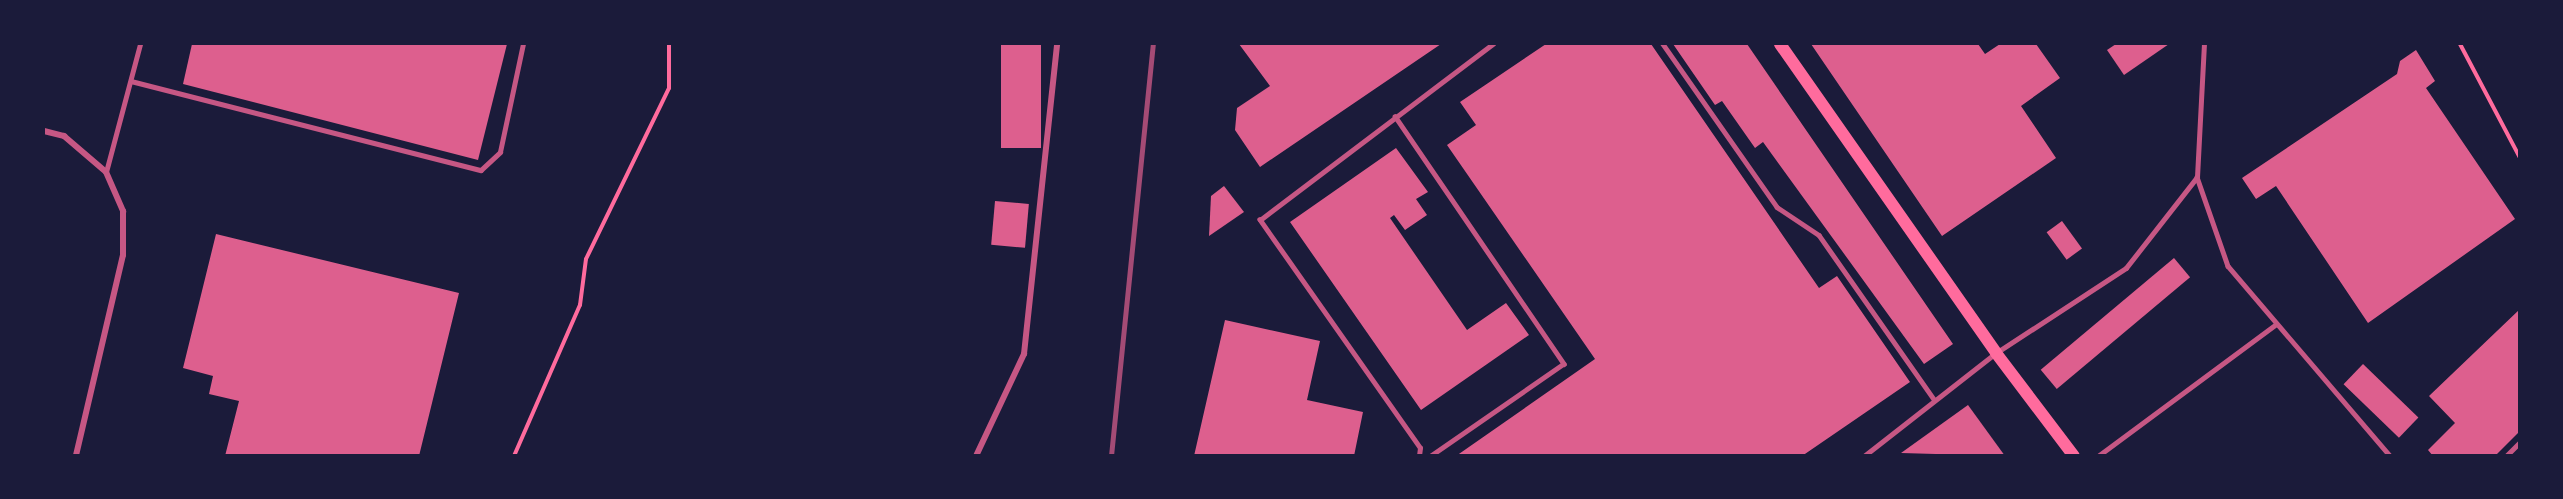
<!DOCTYPE html>
<html>
<head>
<meta charset="utf-8">
<style>
	body { margin:0 }
	#map { position:relative; width:2563px; height:499px; overflow:hidden; background:#1b1b3a; font-family:Overpass,sans-serif }
	div>[style] { position:absolute }
	.building>* { inset:0; background:#dd5f8e; transform-origin:0 0 }
	.path>* { height:4px; margin:-2px; padding:0 2px; transform-origin:2px; border-radius:2px; background:#ff6b9d }
	.service>* { height:4.5px; margin:-2.25px; padding:0 2.25px; transform-origin:2.25px; border-radius:2.25px; background:#c65784 }
	.minor>* { height:6px; margin:-3px; padding:0 3px; transform-origin:3px; border-radius:3px; background:#c65784 }
	.secondary>* { height:12px; margin:-6px; padding:0 6px; transform-origin:6px; border-radius:6px; background:#ff6b9d }
	.rail>* { height:4.5px; margin:-2.25px; padding:0 2.25px; transform-origin:2.25px; border-radius:2.25px; background:#a44b75 }
	span { translate:-50% -50%; white-space:nowrap; text-align:center; line-height:1.15; -webkit-text-stroke:4.5px #1b1b3a; paint-order:stroke }
	.frame { position:absolute; inset:0; border:45px solid #1b1b3a; pointer-events:none }
</style>
</head>
<body>
<div id="map">
	<div class="building">
		<i style="clip-path:polygon(192px 44px,507px 44px,478px 160px,183px 84px)"></i>
		<i style="left:1001px;top:44px;width:40px;height:104px"></i>
		<i style="clip-path:polygon(1239px 44px,1441px 44px,1260px 167px,1235px 130px,1237px 108px,1270px 86px)"></i>
		<i style="clip-path:polygon(1546px 44px,1651px 44px,1819px 288px,1837px 276px,1910px 382px,1802px 456px,1456px 456px,1595px 359px,1447px 145px,1476px 125px,1460px 102px)"></i>
		<i style="clip-path:polygon(1673px 44px,1747px 44px,1953px 344px,1924px 364px,1763px 142px,1755px 148px,1722px 101px,1715px 105px)"></i>
		<i style="clip-path:polygon(1811px 44px,1978px 44px,1985px 54px,2000px 44px,2036px 44px,2060px 78px,2021px 106px,2056px 158px,1942px 236px)"></i>
		<i style="clip-path:polygon(2116px 44px,2169px 44px,2124px 75px,2107px 50px)"></i>
		<i style="clip-path:polygon(2416px 50px,2435px 81px,2426px 88px,2515px 219px,2368px 323px,2276px 186px,2256px 199px,2242px 178px,2397px 74px,2400px 61px)"></i>
		<i style="clip-path:polygon(1396px 148px,1428px 192px,1416px 199px,1427px 215px,1405px 230px,1394px 215px,1390px 218px,1467px 330px,1506px 303px,1529px 335px,1421px 410px,1290px 222px)"></i>
		<i style="clip-path:polygon(1224px 186px,1244px 212px,1209px 236px,1211px 196px)"></i>
		<i style="left:995px;top:201px;width:34px;height:44px;rotate:5deg"></i>
		<i style="left:2062px;top:221px;width:34px;height:19px;rotate:54deg"></i>
		<i style="clip-path:polygon(216px 234px,459px 293px,419px 456px,225px 456px,239px 401px,209px 394px,213px 376px,183px 368px)"></i>
		<i style="left:2174px;top:258px;width:25px;height:174px;rotate:50deg"></i>
		<i style="clip-path:polygon(2520px 309px,2520px 431px,2495px 456px,2433px 456px,2428px 450px,2455px 423px,2429px 396px)"></i>
		<i style="clip-path:polygon(1225px 320px,1320px 341px,1307px 400px,1363px 412px,1354px 456px,1194px 456px)"></i>
		<i style="left:2363px;top:364px;width:77px;height:28px;rotate:44deg"></i>
		<i style="clip-path:polygon(1968px 405px,2005px 456px,1901px 453px)"></i>
	</div>
	<div class="path">
		<i style="left:2460px;top:44px;width:129px;rotate:62.2deg"></i>
		<i style="left:514px;top:456px;width:165px;rotate:-66.4deg"></i>
		<i style="left:580px;top:305px;width:46px;rotate:-82.6deg"></i>
		<i style="left:586px;top:259px;width:190px;rotate:-64.1deg"></i>
		<i style="left:669px;top:88px;width:44px;rotate:-90deg"></i>
	</div>
	<div class="service">
		<i style="left:1663px;top:44px;width:199px;rotate:55deg"></i>
		<i style="left:1777px;top:207px;width:50px;rotate:33.7deg"></i>
		<i style="left:1819px;top:235px;width:200px;rotate:55deg"></i>
		<i style="left:131px;top:81px;width:361px;rotate:14.3deg"></i>
		<i style="left:481px;top:170px;width:26px;rotate:-43deg"></i>
		<i style="left:500px;top:152px;width:110px;rotate:-78deg"></i>
		<i style="left:1395px;top:116px;width:300px;rotate:55.7deg"></i>
		<i style="left:1564px;top:364px;width:162px;rotate:145.3deg"></i>
		<i style="left:106px;top:172px;width:132px;rotate:-75.1deg"></i>
		<i style="left:2197px;top:177px;width:94px;rotate:70.8deg"></i>
		<i style="left:2228px;top:266px;width:250px;rotate:49.5deg"></i>
		<i style="left:1419px;top:456px;width:8px;rotate:-83deg"></i>
		<i style="left:1420px;top:448px;width:279px;rotate:-125.1deg"></i>
		<i style="left:1260px;top:220px;width:292px;rotate:-37.1deg"></i>
		<i style="left:1864px;top:456px;width:167px;rotate:-38deg"></i>
		<i style="left:1996px;top:353px;width:155px;rotate:-33.2deg"></i>
		<i style="left:2126px;top:268px;width:115px;rotate:-52deg"></i>
		<i style="left:2197px;top:177px;width:133px;rotate:-87deg"></i>
		<i style="left:2098px;top:456px;width:220px;rotate:-36.5deg"></i>
		<i style="left:2506px;top:456px;width:20px;rotate:-45deg"></i>
	</div>
	<div class="minor">
		<i style="left:44px;top:131px;width:21px;rotate:14deg"></i>
		<i style="left:64px;top:136px;width:55px;rotate:40.6deg"></i>
		<i style="left:106px;top:172px;width:43px;rotate:66.4deg"></i>
		<i style="left:123px;top:211px;width:44px;rotate:90deg"></i>
		<i style="left:123px;top:255px;width:206px;rotate:103.2deg"></i>
		<i style="left:976px;top:456px;width:113px;rotate:-64.8deg"></i>
		<i style="left:1024px;top:354px;width:312px;rotate:-83.9deg"></i>
	</div>
	<div class="secondary">
		<i style="left:1780px;top:44px;width:377px;rotate:55deg"></i>
		<i style="left:1996px;top:353px;width:129px;rotate:52.9deg"></i>
	</div>
	<div class="rail">
		<i style="left:1111px;top:456px;width:414px;rotate:-84.2deg"></i>
	</div>
	<div class="frame"></div>
</div>
</body>
</html>
